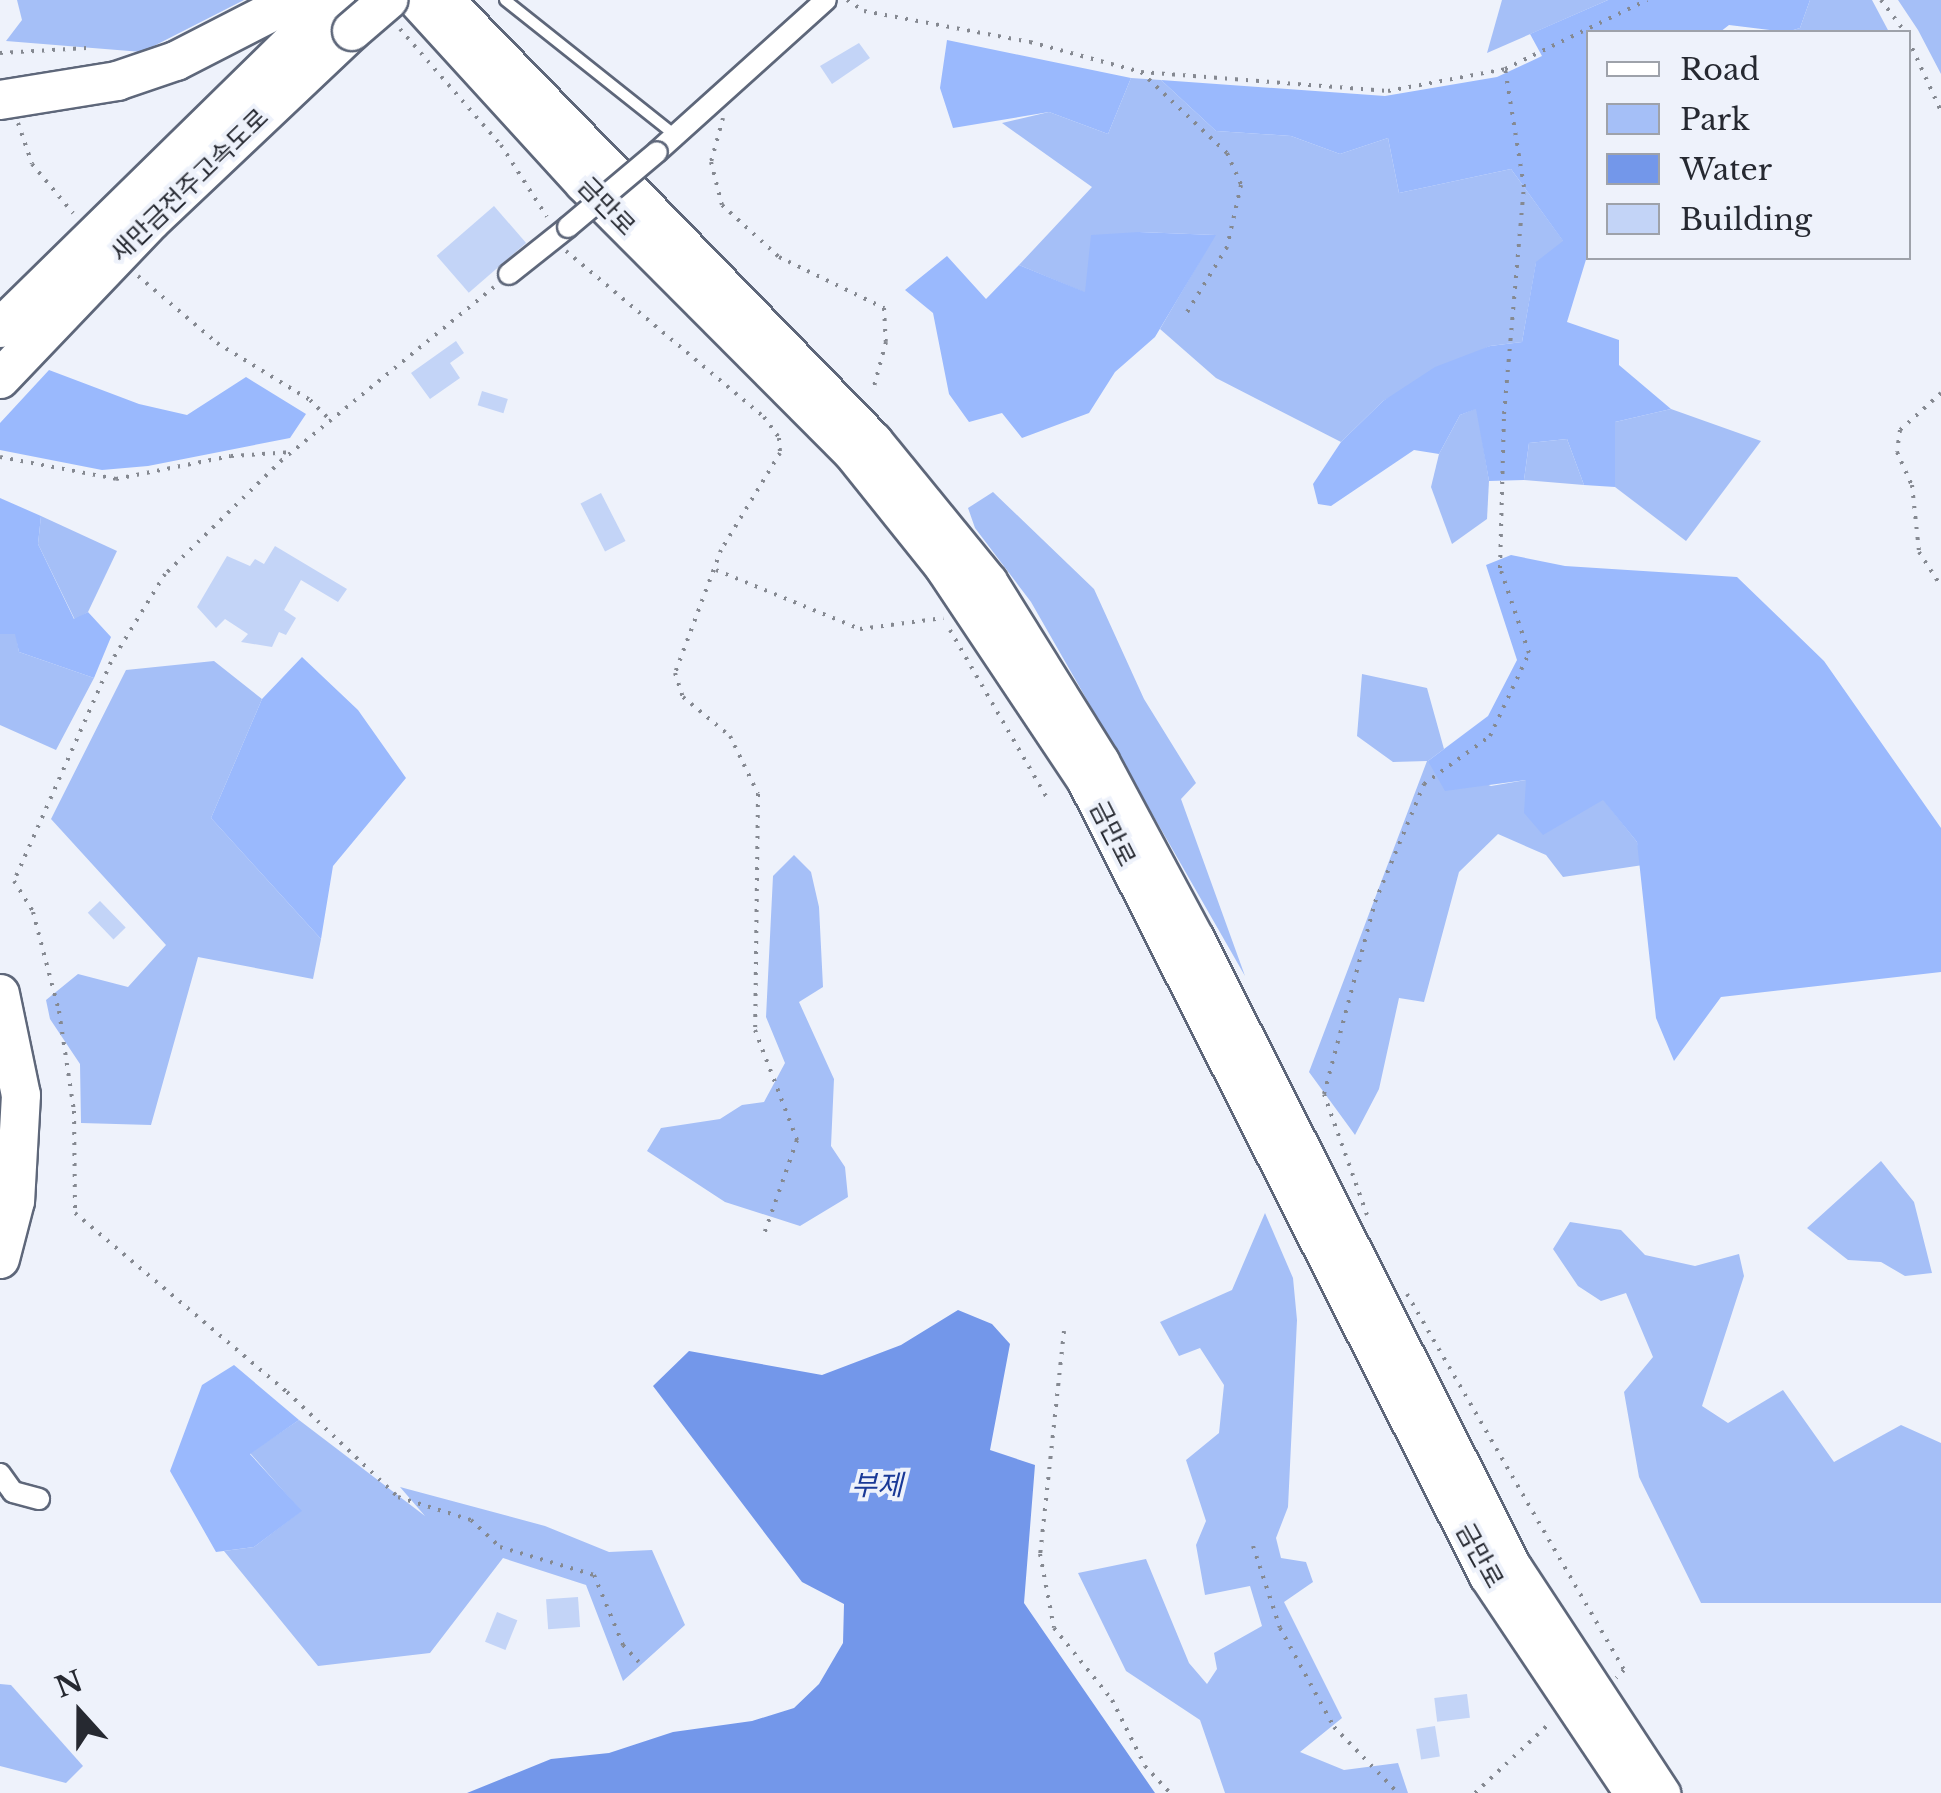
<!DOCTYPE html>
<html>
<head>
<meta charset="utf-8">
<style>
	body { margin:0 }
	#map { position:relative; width:1941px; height:1793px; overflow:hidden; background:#eef2fb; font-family:"Libre Baskerville","Noto Sans KR",serif }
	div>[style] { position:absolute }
	.green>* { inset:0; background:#a5bff7 }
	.forest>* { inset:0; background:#9ab9fd }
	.water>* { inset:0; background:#7397ea }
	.building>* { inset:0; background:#c3d4f7; transform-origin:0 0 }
	.path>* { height:4px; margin-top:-2px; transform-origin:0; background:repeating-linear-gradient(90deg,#858991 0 2.5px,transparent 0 10.5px) }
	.roads { filter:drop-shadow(2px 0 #5e677a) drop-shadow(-2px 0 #5e677a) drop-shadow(0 2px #5e677a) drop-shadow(0 -2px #5e677a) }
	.service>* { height:10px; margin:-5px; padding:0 5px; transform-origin:5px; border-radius:5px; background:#fff }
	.minor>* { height:20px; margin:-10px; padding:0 10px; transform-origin:10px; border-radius:10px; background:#fff }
	.trunk>* { height:35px; margin:-17.5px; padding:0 17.5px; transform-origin:17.5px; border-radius:17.5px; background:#fff }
	.motorway>* { height:38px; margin:-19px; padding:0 19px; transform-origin:19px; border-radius:19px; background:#fff }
	.bridges { filter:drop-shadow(2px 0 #5e677a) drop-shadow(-2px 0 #5e677a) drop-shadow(0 2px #5e677a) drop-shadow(0 -2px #5e677a) }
	.minor-bridge>* { height:20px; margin:-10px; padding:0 10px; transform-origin:10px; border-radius:10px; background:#fff }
	.motorway-bridge>* { height:38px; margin:-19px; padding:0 19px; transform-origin:19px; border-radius:19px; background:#fff }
	span { translate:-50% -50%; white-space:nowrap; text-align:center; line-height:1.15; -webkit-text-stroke:8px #eef2fb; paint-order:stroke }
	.street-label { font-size:25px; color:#262931 }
	.water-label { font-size:28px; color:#193997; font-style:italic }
	.legend { position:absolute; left:1586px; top:30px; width:325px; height:230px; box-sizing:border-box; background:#eef2fb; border:2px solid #9ea2aa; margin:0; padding:12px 18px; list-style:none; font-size:30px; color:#262931 }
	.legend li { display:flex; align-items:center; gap:20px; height:50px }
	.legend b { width:50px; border:2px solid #9ea2aa }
	.north { position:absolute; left:30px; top:1663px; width:100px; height:100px; -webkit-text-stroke:8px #eef2fb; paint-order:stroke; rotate:339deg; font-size:28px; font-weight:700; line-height:40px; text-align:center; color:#262931 }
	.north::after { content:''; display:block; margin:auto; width:35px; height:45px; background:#262931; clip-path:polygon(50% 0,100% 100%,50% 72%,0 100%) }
</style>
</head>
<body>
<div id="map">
	<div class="green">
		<i style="clip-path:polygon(17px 0,244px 0,142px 52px,6px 41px,22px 20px)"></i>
		<i style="clip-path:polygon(1502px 0,1608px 0,1487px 53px)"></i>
		<i style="clip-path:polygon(1810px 0,1872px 0,1889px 32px,1787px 32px,1800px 28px)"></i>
		<i style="clip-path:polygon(1898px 0,1941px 0,1941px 74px,1918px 30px)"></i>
		<i style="clip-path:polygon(1131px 78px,1161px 80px,1216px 131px,1291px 136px,1340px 154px,1388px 138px,1399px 193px,1511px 169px,1564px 242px,1536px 263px,1522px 342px,1490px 346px,1383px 401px,1341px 442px,1216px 378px,1160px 329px,1215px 235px,1139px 232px,1086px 293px,1019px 265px,1092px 187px,1002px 123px,1049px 112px,1108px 134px)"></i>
		<i style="clip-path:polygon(1477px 408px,1489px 481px,1487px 519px,1452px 544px,1431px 487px,1439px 454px,1460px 415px)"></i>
		<i style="clip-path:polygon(1671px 409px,1761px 441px,1686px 541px,1615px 487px,1615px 422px)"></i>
		<i style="clip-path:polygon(1567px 439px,1584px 485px,1524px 480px,1529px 443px)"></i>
		<i style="clip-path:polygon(993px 492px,1094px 589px,1144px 699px,1196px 783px,1181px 799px,1245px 976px,1031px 602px,975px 528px,968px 508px)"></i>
		<i style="clip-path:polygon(41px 516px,117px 551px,88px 612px,75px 620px,38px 544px)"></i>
		<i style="clip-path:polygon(0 634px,16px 634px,19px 652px,94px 678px,56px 750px,0 725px)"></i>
		<i style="clip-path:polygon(214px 661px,262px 699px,211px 818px,321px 939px,313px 979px,198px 957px,151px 1125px,81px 1123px,80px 1064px,50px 1019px,46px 1000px,78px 974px,128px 987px,166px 945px,51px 819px,126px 670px)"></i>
		<i style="clip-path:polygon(1362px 674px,1427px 688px,1444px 749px,1428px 761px,1491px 786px,1526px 780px,1603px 799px,1637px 842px,1643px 865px,1563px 877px,1546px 855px,1498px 834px,1459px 872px,1424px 1002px,1399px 998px,1379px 1089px,1355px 1135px,1309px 1072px,1427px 761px,1393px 762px,1357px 736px)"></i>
		<i style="clip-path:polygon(794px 855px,811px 872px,819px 907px,823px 987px,799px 1002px,834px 1079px,831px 1146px,845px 1167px,848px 1197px,800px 1226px,725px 1202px,647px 1151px,661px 1128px,720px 1119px,742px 1105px,764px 1102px,785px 1063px,766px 1017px,773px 876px)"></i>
		<i style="clip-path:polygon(1881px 1161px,1914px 1202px,1932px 1273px,1905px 1276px,1881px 1262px,1848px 1260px,1807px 1228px)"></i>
		<i style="clip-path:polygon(1265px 1213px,1293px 1278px,1297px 1320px,1288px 1507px,1276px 1538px,1281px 1558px,1306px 1562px,1313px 1582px,1284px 1602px,1342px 1718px,1300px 1752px,1344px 1770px,1398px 1763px,1408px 1793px,1225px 1793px,1200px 1720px,1126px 1671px,1078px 1573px,1146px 1559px,1189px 1663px,1207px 1684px,1217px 1669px,1214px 1653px,1262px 1626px,1250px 1586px,1205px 1595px,1196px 1545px,1206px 1521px,1186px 1460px,1219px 1433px,1224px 1385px,1200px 1348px,1179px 1356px,1160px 1322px,1232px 1290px)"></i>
		<i style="clip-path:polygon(1570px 1222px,1621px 1230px,1645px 1255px,1695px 1266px,1739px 1254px,1744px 1276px,1702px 1406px,1728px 1423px,1783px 1390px,1834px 1462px,1901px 1425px,1941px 1443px,1941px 1603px,1701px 1603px,1639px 1477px,1624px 1392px,1653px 1357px,1626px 1293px,1601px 1301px,1578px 1286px,1553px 1249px)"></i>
		<i style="clip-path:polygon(299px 1420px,425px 1516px,400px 1487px,545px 1526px,609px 1552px,652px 1550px,685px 1625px,623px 1681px,586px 1585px,503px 1558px,430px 1653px,318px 1666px,224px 1551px,254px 1547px,301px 1511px,250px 1453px)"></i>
		<i style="clip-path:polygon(0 1684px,11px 1685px,83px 1766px,66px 1783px,0 1766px)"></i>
	</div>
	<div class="forest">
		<i style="clip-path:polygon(1608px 0,1810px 0,1800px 28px,1787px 32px,1729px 25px,1720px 32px,1588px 32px,1588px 253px,1567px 322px,1619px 340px,1619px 365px,1671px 409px,1615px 422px,1615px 487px,1584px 485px,1567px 439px,1529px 443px,1524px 480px,1489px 481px,1476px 409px,1460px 415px,1439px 454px,1414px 450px,1331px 506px,1318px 504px,1313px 484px,1341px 442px,1383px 401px,1435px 367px,1490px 346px,1522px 342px,1536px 262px,1563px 241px,1511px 169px,1399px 193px,1388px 138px,1340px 154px,1291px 136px,1216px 131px,1161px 80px,1385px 96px,1497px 77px,1542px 56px,1530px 34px)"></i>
		<i style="clip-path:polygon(947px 40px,1131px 78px,1108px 134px,1049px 112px,953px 128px,940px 88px)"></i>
		<i style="clip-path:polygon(1139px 232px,1216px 235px,1155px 337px,1115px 372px,1089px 413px,1022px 438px,1002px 413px,969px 422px,949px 394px,933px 313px,905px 290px,947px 256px,986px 299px,1019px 265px,1085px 292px,1091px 235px)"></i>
		<i style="clip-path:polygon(49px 370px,139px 404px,187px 415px,246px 377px,306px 414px,290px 438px,148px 466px,102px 470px,0 450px,0 423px)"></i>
		<i style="clip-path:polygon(0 498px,41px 516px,38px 544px,74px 619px,88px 612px,111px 637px,94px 678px,19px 652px,15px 634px,0 634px)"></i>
		<i style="clip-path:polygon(1511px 555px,1565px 566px,1737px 577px,1824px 661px,1941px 828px,1941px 972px,1721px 997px,1674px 1061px,1656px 1018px,1637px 842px,1603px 800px,1543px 835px,1524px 813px,1526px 780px,1445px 791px,1428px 761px,1488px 716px,1517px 660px,1486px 565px)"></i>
		<i style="clip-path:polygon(302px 657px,358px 710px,406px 778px,333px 866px,321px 939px,211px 818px,262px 699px)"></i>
		<i style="clip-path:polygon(234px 1365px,299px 1420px,250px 1454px,302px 1511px,254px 1547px,216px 1552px,170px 1471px,202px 1385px)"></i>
	</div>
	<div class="water">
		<i style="clip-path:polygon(958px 1310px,992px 1324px,1010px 1344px,990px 1450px,1035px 1465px,1024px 1603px,1155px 1793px,467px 1793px,551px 1759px,609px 1753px,673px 1732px,752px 1721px,794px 1708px,819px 1684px,843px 1643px,844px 1604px,802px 1582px,653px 1386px,689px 1351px,822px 1375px,901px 1345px)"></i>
	</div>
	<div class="building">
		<i style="clip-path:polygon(859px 43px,870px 58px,832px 84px,820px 66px)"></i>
		<i style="left:494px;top:206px;width:49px;height:76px;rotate:49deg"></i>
		<i style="clip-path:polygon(456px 341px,464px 353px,450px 363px,460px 378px,430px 399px,411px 373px)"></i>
		<i style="left:482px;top:391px;width:27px;height:15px;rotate:17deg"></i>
		<i style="left:601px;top:493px;width:54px;height:23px;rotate:63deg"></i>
		<i style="clip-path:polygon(275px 546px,347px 589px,338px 602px,301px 580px,284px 610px,296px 618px,286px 635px,279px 632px,272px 647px,241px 642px,248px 634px,225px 619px,216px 628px,197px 607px,227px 556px,250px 566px,255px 559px,264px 564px)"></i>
		<i style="left:100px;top:901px;width:37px;height:17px;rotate:46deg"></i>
		<i style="left:578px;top:1597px;width:30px;height:32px;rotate:86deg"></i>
		<i style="left:497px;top:1612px;width:22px;height:32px;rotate:22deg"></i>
		<i style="left:1467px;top:1694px;width:24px;height:33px;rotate:83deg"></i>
		<i style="left:1435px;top:1726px;width:31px;height:19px;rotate:81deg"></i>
	</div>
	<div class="path">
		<i style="left:847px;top:0;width:20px;rotate:33deg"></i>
		<i style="left:864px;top:11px;width:169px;rotate:10.6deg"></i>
		<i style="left:1030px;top:42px;width:115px;rotate:15.1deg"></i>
		<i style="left:1141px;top:72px;width:248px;rotate:4.4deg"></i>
		<i style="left:1388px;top:91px;width:119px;rotate:-10.6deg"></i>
		<i style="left:1505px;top:69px;width:158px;rotate:-25.9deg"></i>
		<i style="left:1881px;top:0;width:40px;rotate:53deg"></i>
		<i style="left:400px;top:29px;width:154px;rotate:49deg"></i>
		<i style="left:501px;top:145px;width:85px;rotate:57.4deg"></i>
		<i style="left:1908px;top:39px;width:79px;rotate:65.4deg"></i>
		<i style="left:0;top:53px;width:87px;rotate:-3.3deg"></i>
		<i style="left:1141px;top:72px;width:118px;rotate:43.3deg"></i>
		<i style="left:1227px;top:153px;width:35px;rotate:66deg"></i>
		<i style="left:1241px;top:185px;width:64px;rotate:102.7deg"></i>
		<i style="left:1227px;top:247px;width:79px;rotate:121.5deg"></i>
		<i style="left:723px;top:118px;width:46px;rotate:105.3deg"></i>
		<i style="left:711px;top:162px;width:44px;rotate:75.7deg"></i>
		<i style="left:722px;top:205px;width:77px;rotate:42.4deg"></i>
		<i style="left:779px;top:257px;width:117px;rotate:25.9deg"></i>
		<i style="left:884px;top:308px;width:34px;rotate:87deg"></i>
		<i style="left:886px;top:342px;width:50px;rotate:105.2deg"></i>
		<i style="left:18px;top:123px;width:43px;rotate:71.1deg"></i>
		<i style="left:32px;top:164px;width:64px;rotate:50.1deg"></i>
		<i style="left:566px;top:251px;width:258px;rotate:40deg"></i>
		<i style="left:764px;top:417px;width:26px;rotate:54deg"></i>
		<i style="left:779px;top:438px;width:15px;rotate:86deg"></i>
		<i style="left:780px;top:453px;width:114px;rotate:121.3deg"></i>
		<i style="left:721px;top:550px;width:131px;rotate:110.5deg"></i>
		<i style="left:675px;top:673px;width:25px;rotate:72deg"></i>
		<i style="left:683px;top:697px;width:61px;rotate:39.7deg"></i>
		<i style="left:730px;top:736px;width:64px;rotate:64.2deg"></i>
		<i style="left:758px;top:794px;width:236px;rotate:90.7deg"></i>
		<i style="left:755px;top:1030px;width:118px;rotate:69.1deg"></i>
		<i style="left:797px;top:1140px;width:100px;rotate:109.3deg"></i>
		<i style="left:138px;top:276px;width:104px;rotate:40.3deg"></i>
		<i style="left:217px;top:343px;width:109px;rotate:31.5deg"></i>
		<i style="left:310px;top:400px;width:31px;rotate:45deg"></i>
		<i style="left:494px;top:287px;width:274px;rotate:140.8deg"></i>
		<i style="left:282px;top:460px;width:163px;rotate:135.7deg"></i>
		<i style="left:165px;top:574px;width:103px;rotate:121.5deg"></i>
		<i style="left:111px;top:662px;width:240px;rotate:113.9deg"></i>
		<i style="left:14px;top:881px;width:36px;rotate:58deg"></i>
		<i style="left:33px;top:912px;width:102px;rotate:75.3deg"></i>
		<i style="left:59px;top:1011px;width:101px;rotate:81.5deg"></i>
		<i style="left:74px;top:1111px;width:102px;rotate:89.4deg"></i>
		<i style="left:75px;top:1213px;width:277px;rotate:40.2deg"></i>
		<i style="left:287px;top:1392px;width:153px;rotate:43.4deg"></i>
		<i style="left:398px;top:1497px;width:77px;rotate:17.5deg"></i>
		<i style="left:471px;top:1520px;width:40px;rotate:43deg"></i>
		<i style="left:500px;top:1547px;width:98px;rotate:16.6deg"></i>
		<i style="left:594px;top:1575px;width:76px;rotate:67.5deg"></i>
		<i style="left:623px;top:1645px;width:23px;rotate:47deg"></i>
		<i style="left:1941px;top:393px;width:55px;rotate:137.9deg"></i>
		<i style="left:1900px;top:430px;width:22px;rotate:98deg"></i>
		<i style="left:1897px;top:452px;width:36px;rotate:66deg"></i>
		<i style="left:1912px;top:485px;width:67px;rotate:84deg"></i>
		<i style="left:1919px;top:552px;width:40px;rotate:57.1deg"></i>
		<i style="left:0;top:457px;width:118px;rotate:10.7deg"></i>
		<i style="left:116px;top:479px;width:117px;rotate:-11.3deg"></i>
		<i style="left:231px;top:456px;width:62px;rotate:-3.7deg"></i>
		<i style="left:716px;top:570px;width:156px;rotate:22.3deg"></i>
		<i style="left:860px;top:629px;width:84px;rotate:-7.5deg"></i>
		<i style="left:950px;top:630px;width:192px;rotate:60deg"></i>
		<i style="left:1367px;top:1215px;width:128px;rotate:-109.6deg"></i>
		<i style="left:1324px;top:1094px;width:199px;rotate:-75.1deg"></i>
		<i style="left:1375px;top:902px;width:128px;rotate:-67.4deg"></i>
		<i style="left:1424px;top:784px;width:82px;rotate:-36deg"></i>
		<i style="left:1490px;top:736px;width:92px;rotate:-64.8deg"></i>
		<i style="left:1529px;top:653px;width:90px;rotate:-108.8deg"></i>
		<i style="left:1500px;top:568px;width:154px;rotate:-88.5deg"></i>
		<i style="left:1504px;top:414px;width:228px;rotate:-85deg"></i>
		<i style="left:1524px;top:187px;width:120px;rotate:-99.1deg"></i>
		<i style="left:1407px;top:1294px;width:434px;rotate:60deg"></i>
		<i style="left:1624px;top:1670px;width:11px;rotate:135deg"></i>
		<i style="left:1064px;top:1331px;width:224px;rotate:96.1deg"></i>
		<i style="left:1040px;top:1554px;width:75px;rotate:79.3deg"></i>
		<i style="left:1054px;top:1628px;width:92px;rotate:51.1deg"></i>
		<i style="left:1112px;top:1700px;width:74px;rotate:63.4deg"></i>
		<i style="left:1145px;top:1766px;width:37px;rotate:47deg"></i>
		<i style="left:1253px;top:1546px;width:86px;rotate:71.8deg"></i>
		<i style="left:1280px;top:1628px;width:113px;rotate:61.4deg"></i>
		<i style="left:1334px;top:1727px;width:92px;rotate:45.9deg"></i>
		<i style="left:1475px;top:1793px;width:104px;rotate:-43.1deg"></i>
	</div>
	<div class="roads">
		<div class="service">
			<i style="left:505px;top:0;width:218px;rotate:38.5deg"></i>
		</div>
		<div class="minor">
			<i style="left:657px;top:152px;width:227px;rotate:-42deg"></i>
			<i style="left:509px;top:274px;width:75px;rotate:-38.5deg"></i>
			<i style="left:0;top:1474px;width:22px;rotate:54deg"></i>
			<i style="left:13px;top:1492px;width:27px;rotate:15deg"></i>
		</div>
		<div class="trunk">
			<i style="left:415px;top:0;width:249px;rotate:47.6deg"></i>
			<i style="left:583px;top:184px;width:380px;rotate:45.1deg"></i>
			<i style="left:851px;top:453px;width:147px;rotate:51.3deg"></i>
			<i style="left:943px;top:568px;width:256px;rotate:56.3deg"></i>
			<i style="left:1085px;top:781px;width:891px;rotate:63.18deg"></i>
			<i style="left:1487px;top:1576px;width:261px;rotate:56.2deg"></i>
			<i style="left:449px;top:3px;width:610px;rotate:45.8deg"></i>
			<i style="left:874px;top:440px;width:182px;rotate:50.8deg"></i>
			<i style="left:989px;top:581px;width:212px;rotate:58.1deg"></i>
			<i style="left:1101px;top:761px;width:201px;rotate:61.8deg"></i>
			<i style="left:1196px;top:938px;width:703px;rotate:63.22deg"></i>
			<i style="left:1513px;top:1566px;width:272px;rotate:56.7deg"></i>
		</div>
		<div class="motorway">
			<i style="left:0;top:100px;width:119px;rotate:-9.2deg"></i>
			<i style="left:117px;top:81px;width:62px;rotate:-18.7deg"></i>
			<i style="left:176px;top:61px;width:116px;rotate:-27.2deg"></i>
			<i style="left:279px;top:8px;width:36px;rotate:16deg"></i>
			<i style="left:0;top:328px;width:469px;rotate:-44.4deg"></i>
			<i style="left:0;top:379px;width:219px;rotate:-46.3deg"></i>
			<i style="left:151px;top:221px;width:277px;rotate:-43.4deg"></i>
			<i style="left:0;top:994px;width:103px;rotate:78.3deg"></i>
			<i style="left:21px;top:1095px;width:106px;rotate:93.2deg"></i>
			<i style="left:15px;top:1201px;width:60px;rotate:104.5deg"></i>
		</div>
	</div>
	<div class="bridges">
		<div class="minor-bridge">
			<i style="left:568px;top:227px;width:116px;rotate:-40.1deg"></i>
		</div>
		<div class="motorway-bridge">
			<i style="left:352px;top:31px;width:48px;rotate:-40.7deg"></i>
		</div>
	</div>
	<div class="street-label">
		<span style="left:190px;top:186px;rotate:-44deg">새만금전주고속도로</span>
		<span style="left:606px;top:207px;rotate:46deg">금만로</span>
		<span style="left:1112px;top:834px;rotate:63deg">금만로</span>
		<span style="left:1479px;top:1556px;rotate:61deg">금만로</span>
	</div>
	<div class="water-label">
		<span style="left:877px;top:1486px">부제</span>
	</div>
	<ul class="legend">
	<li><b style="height:12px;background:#fff"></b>Road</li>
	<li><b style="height:28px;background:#a5bff7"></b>Park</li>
	<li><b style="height:28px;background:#7397ea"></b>Water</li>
	<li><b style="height:28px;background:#c3d4f7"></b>Building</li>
	</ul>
	<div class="north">N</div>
</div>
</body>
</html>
